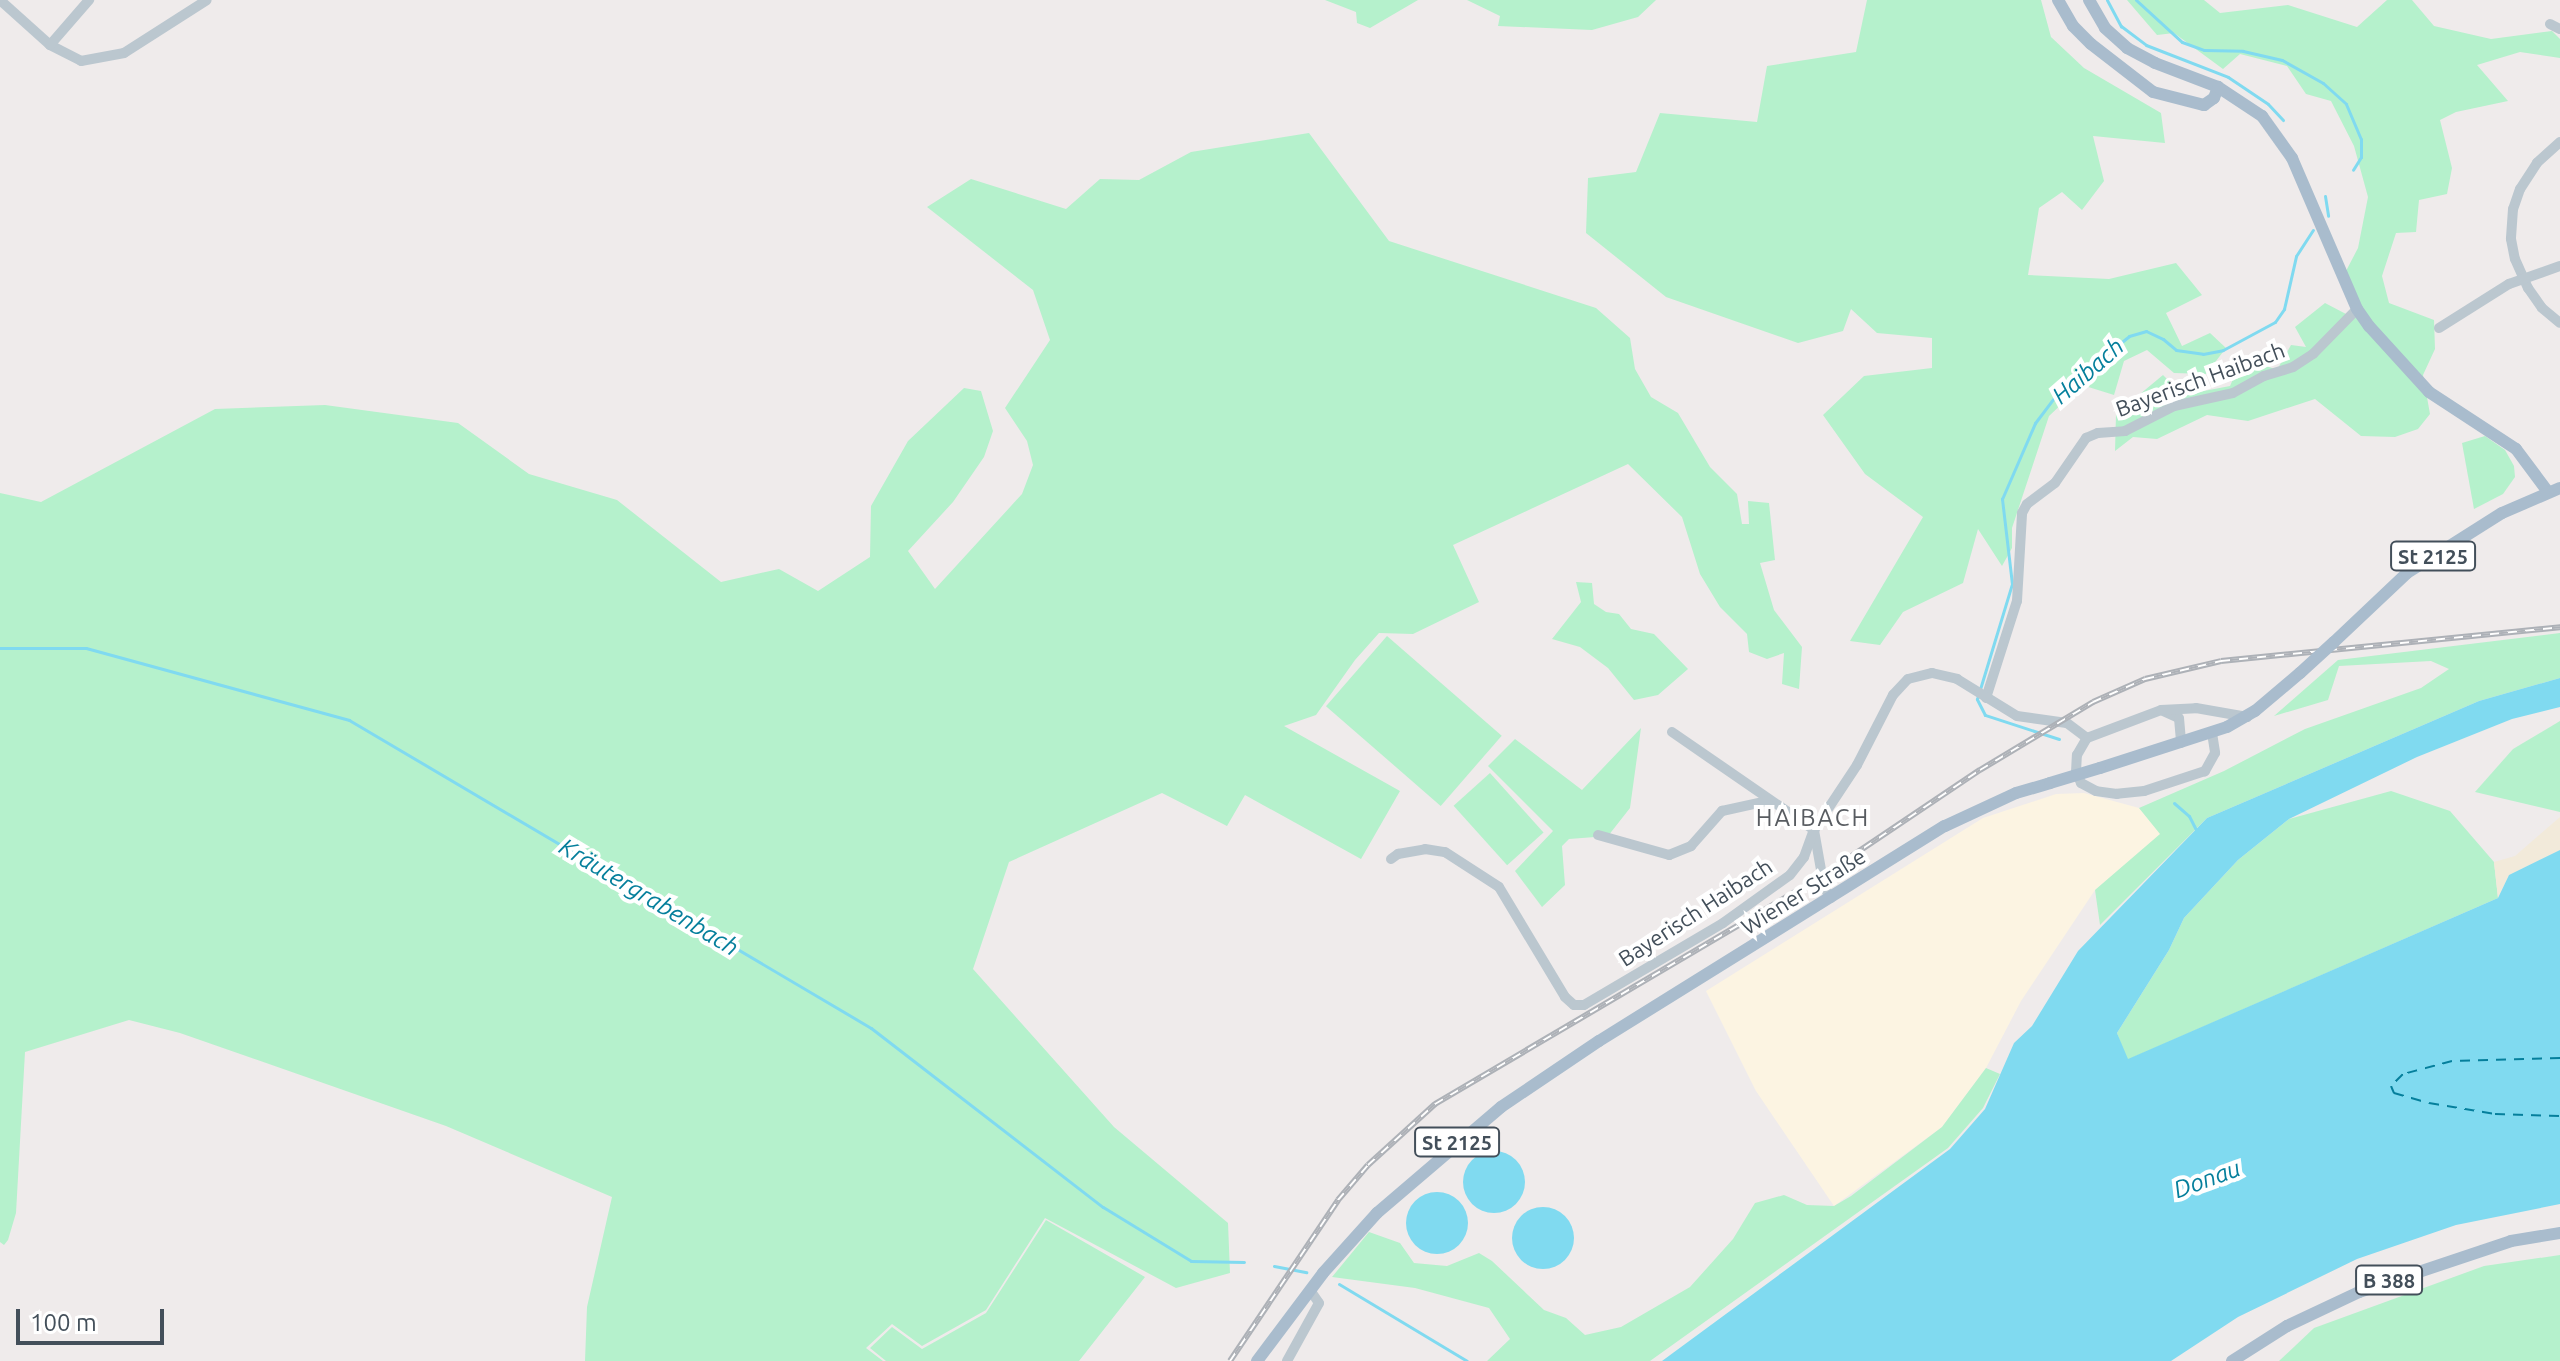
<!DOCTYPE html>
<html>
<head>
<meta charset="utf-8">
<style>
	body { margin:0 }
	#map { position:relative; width:2560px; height:1361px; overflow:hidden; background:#efebeb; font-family:Ubuntu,sans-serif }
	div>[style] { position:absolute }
	.commercial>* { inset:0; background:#fcf4e2 }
	.green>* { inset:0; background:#b5f1cc; transform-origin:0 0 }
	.sand>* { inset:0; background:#f2eada }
	.water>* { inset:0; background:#80daf0 }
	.round { border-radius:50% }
	.stream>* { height:3px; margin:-1.5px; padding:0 1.5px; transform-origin:1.5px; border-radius:1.5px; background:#80daf0 }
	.ferry>* { height:2px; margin-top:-1px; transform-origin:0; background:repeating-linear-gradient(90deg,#057f9c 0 10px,transparent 0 18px) }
	.minor>* { height:10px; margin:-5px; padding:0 5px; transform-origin:5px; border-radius:5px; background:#bbc7cf }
	.major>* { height:12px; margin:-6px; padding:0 6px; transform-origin:6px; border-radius:6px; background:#a9bccd }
	.rail>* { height:6px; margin-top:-3px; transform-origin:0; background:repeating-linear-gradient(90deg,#fff 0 9px,#adb1b7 0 18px); box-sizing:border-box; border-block:2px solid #adb1b7 }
	.major-bridge>* { height:12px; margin:-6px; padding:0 6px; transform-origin:6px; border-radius:6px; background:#a9bccd }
	span { translate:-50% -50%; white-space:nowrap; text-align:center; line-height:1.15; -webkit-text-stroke:8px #fff; paint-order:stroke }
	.shield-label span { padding:2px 6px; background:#fff; border:2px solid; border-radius:6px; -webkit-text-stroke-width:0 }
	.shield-label { font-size:20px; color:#434f5a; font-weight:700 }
	.street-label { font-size:22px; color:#434f5a }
	.water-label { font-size:24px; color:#057f9c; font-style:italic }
	.neighbourhood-label { font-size:24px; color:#585c61; letter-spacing:2px }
	.scale { position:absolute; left:16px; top:1309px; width:148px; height:36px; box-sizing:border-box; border:4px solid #434f5a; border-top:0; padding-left:10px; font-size:24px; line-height:28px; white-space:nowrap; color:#434f5a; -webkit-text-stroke:6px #fff; paint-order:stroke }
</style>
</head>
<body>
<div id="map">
	<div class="commercial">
		<i style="clip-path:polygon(2084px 793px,2139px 808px,2161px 834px,2095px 890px,2021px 1001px,1986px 1068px,1942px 1127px,1834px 1206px,1756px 1091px,1706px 991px,1983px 818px,2056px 794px)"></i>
	</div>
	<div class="green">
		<i style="clip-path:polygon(1325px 0,1418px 0,1370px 28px,1357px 23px,1356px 12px)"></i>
		<i style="clip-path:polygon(1467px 0,1656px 0,1638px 17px,1592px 30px,1498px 26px,1500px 16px)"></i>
		<i style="clip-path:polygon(1867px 0,2041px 0,2051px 37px,2084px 68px,2161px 113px,2165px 143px,2093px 136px,2104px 181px,2082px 210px,2062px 192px,2039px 208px,2028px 275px,2109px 279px,2176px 263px,2202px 295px,2166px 313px,2182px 346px,2210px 333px,2226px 348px,2206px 374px,2174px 373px,2147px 350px,2124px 361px,2114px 395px,2082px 385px,2049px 416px,2012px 528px,2012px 548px,2002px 566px,1978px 529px,1963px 583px,1903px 612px,1880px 645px,1850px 641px,1923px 517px,1865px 474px,1823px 415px,1864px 376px,1932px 368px,1932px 338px,1877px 333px,1851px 309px,1843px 331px,1798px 343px,1666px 297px,1586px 233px,1588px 178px,1636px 172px,1660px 113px,1757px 122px,1767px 66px,1856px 52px)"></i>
		<i style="clip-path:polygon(2127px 0,2204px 0,2220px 13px,2288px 5px,2357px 27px,2387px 0,2412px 0,2434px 26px,2491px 39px,2552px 31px,2560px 39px,2560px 58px,2520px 52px,2477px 65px,2508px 101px,2456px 112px,2440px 120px,2452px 168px,2447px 194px,2419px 200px,2416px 232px,2396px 233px,2382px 276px,2389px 303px,2434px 320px,2435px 349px,2423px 375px,2430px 414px,2418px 429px,2395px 437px,2361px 436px,2315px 399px,2248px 421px,2207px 415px,2157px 439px,2133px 437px,2115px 451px,2116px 414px,2163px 375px,2183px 395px,2230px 386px,2243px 357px,2277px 370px,2291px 345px,2306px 347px,2295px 327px,2325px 303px,2346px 314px,2363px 311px,2346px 271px,2358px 248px,2368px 197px,2354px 146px,2331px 101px,2306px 94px,2287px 66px,2240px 54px,2223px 69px,2174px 33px,2157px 35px)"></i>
		<i style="clip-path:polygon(1309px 133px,1389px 241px,1596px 308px,1630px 338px,1635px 369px,1651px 397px,1678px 413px,1710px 467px,1737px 494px,1742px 524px,1749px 524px,1748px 501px,1769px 503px,1775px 560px,1760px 563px,1774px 610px,1802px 647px,1799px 689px,1782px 684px,1784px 653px,1767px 659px,1749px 652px,1747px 634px,1720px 607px,1700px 574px,1682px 517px,1628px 464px,1453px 545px,1479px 602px,1413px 634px,1379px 633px,1355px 660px,1316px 715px,1284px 726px,1400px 791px,1361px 859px,1245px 795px,1227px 826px,1162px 793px,1009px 862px,973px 969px,1114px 1127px,1228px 1223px,1230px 1273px,1176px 1288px,1045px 1218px,986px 1310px,922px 1346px,892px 1324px,866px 1348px,883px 1361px,585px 1361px,587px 1307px,612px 1197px,446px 1126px,180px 1033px,129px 1020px,25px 1052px,16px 1213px,8px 1240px,4px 1245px,0 1242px,0 493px,41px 502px,215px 409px,325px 405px,458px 423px,529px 474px,617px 500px,721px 582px,779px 569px,818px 591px,870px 557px,871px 506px,908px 441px,964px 388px,981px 391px,993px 431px,984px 457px,953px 502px,908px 551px,935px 589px,1022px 494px,1033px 465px,1027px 441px,1005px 408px,1050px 340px,1033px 290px,927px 207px,971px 179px,1066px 209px,1100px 179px,1139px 180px,1191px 152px)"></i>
		<i style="clip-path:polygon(2485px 436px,2505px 450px,2514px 466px,2515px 477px,2503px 494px,2474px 509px,2462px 443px)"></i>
		<i style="clip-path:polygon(1576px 582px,1592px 583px,1594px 604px,1606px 612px,1619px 614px,1631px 629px,1654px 634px,1688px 669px,1658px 695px,1634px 700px,1608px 668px,1580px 647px,1552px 639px,1581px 602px)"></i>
		<i style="clip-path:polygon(2560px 633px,2560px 678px,2479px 701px,2207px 818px,2100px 925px,2095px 890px,2160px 834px,2139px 808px,2224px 771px,2305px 729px,2421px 688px,2449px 669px,2431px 661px,2339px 666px,2328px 700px,2274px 716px,2338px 660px)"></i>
		<i style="left:1387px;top:636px;width:152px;height:93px;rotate:41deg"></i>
		<i style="clip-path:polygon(2560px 721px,2560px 812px,2475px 792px,2513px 749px)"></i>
		<i style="clip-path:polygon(1641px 728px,1630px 808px,1608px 836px,1569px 839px,1562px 846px,1565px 885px,1542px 907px,1515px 871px,1553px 831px,1488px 766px,1515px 739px,1582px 790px)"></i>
		<i style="left:1490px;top:773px;width:80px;height:49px;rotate:48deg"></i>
		<i style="clip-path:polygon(2391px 791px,2450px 811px,2494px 862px,2498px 898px,2127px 1060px,2117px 1033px,2169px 950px,2184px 918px,2238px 860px,2289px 819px)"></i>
		<i style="clip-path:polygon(1986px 1068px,2000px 1074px,1983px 1108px,1948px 1148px,1650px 1361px,1487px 1361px,1510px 1339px,1489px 1308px,1415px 1288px,1332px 1277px,1369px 1232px,1400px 1243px,1414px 1263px,1447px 1266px,1479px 1253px,1492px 1261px,1544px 1310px,1566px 1318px,1585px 1335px,1621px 1327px,1690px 1287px,1733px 1239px,1755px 1203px,1784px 1195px,1807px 1205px,1834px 1206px,1851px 1196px,1942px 1127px)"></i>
		<i style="clip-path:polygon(1046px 1220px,1145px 1277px,1079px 1361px,886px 1361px,870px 1348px,892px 1327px,922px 1349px,986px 1313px)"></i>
		<i style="clip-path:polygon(2560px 1255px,2560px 1361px,2279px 1361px,2314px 1328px,2484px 1266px)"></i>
	</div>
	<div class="sand">
		<i style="clip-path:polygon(2560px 817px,2560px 850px,2509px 875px,2498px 898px,2494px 862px,2515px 856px)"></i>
	</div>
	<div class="water">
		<i style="clip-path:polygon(2560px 678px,2560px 707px,2512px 719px,2417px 757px,2289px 819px,2238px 860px,2184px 918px,2169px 950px,2117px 1033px,2128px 1059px,2498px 898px,2509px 875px,2560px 850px,2560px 1204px,2456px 1225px,2357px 1259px,2238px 1317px,2171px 1361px,1662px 1361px,1950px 1149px,1985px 1109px,2014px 1043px,2032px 1026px,2078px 951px,2207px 818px,2479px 701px)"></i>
		<i class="round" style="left:1463px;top:1151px;width:62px;height:62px"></i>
		<i class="round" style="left:1406px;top:1192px;width:62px;height:62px"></i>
		<i class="round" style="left:1512px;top:1207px;width:62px;height:62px"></i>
	</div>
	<div class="stream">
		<i style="left:2107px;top:0;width:30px;rotate:62deg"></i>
		<i style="left:2121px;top:26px;width:31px;rotate:37deg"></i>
		<i style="left:2146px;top:45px;width:88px;rotate:21.3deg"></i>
		<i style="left:2228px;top:77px;width:48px;rotate:34deg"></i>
		<i style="left:2268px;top:104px;width:22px;rotate:47deg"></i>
		<i style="left:2136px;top:0;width:62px;rotate:42.4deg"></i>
		<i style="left:2182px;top:42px;width:23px;rotate:20deg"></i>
		<i style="left:2204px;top:50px;width:39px;rotate:1deg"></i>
		<i style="left:2243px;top:51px;width:40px;rotate:13deg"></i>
		<i style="left:2282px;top:60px;width:47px;rotate:29.3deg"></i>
		<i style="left:2323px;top:83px;width:31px;rotate:42deg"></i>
		<i style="left:2346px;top:104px;width:38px;rotate:67deg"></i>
		<i style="left:2361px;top:139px;width:18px;rotate:90deg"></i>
		<i style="left:2361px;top:157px;width:15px;rotate:122deg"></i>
		<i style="left:2325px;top:196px;width:20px;rotate:81deg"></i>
		<i style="left:0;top:648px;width:86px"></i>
		<i style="left:86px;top:648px;width:273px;rotate:15.3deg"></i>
		<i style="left:349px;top:720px;width:606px;rotate:30.54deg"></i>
		<i style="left:871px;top:1028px;width:293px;rotate:37.7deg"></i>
		<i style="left:1103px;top:1207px;width:103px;rotate:31.5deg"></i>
		<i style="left:1191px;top:1261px;width:53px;rotate:1.1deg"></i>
		<i style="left:2059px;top:739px;width:78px;rotate:-162deg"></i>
		<i style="left:1985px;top:715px;width:18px;rotate:-117deg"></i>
		<i style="left:1977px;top:699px;width:120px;rotate:-73.1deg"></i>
		<i style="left:2012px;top:584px;width:86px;rotate:-96.7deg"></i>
		<i style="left:2002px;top:499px;width:83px;rotate:-66.5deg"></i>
		<i style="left:2035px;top:423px;width:35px;rotate:-53deg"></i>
		<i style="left:2056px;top:395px;width:94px;rotate:-38.9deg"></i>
		<i style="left:2129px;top:336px;width:18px;rotate:-16deg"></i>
		<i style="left:2146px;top:331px;width:19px;rotate:25deg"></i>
		<i style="left:2163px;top:339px;width:17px;rotate:40deg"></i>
		<i style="left:2176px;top:350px;width:27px;rotate:8deg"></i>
		<i style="left:2203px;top:354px;width:20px;rotate:-11deg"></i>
		<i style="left:2223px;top:350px;width:59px;rotate:-28.3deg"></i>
		<i style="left:2275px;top:322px;width:16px;rotate:-55deg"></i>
		<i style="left:2284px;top:309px;width:54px;rotate:-77.2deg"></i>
		<i style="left:2296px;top:256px;width:31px;rotate:-57deg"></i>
		<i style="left:2174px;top:803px;width:20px;rotate:41deg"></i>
		<i style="left:2189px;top:816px;width:16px;rotate:63deg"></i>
		<i style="left:1274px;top:1266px;width:33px;rotate:11deg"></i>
		<i style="left:1339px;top:1284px;width:149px;rotate:31deg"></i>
	</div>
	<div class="ferry">
		<i style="left:2560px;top:1058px;width:108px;rotate:178.4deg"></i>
		<i style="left:2452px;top:1061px;width:51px;rotate:165.1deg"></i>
		<i style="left:2403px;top:1074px;width:17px;rotate:135deg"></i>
		<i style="left:2391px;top:1086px;width:8px;rotate:67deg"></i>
		<i style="left:2394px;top:1093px;width:36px;rotate:16deg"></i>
		<i style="left:2429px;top:1103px;width:67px;rotate:9.5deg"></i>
		<i style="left:2495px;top:1114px;width:65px;rotate:1.8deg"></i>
	</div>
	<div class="minor">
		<i style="left:0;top:0;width:67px;rotate:42deg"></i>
		<i style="left:50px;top:45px;width:35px;rotate:27deg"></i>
		<i style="left:81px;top:61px;width:44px;rotate:-10.5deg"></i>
		<i style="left:124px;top:53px;width:98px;rotate:-32.6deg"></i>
		<i style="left:2550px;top:24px;width:11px;rotate:27deg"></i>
		<i style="left:50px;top:45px;width:60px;rotate:-49.1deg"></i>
		<i style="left:2560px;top:142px;width:31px;rotate:138deg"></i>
		<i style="left:2537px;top:163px;width:31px;rotate:123deg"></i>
		<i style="left:2520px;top:189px;width:21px;rotate:109deg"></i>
		<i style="left:2513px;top:209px;width:30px;rotate:94deg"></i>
		<i style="left:2511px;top:239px;width:20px;rotate:79deg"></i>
		<i style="left:2515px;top:259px;width:32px;rotate:66deg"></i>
		<i style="left:2528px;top:288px;width:24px;rotate:55deg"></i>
		<i style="left:2542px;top:308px;width:23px;rotate:40deg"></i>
		<i style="left:2439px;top:328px;width:83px;rotate:-32.2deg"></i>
		<i style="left:2509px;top:284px;width:54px;rotate:-19.4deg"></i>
		<i style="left:1986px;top:698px;width:102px;rotate:-72.3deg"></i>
		<i style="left:2017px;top:601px;width:88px;rotate:-86.7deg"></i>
		<i style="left:2022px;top:513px;width:10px;rotate:-61deg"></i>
		<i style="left:2027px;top:504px;width:35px;rotate:-37deg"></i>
		<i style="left:2055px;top:483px;width:55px;rotate:-55.4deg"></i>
		<i style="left:2086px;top:438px;width:13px;rotate:-23deg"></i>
		<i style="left:2098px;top:433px;width:27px;rotate:-4deg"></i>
		<i style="left:2125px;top:431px;width:55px;rotate:-27deg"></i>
		<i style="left:2174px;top:406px;width:60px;rotate:-12.4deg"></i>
		<i style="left:2233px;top:393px;width:35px;rotate:-29deg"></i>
		<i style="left:2264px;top:376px;width:30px;rotate:-17deg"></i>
		<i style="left:2293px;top:367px;width:24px;rotate:-33deg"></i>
		<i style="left:2313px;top:354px;width:63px;rotate:-45.6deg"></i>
		<i style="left:2163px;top:711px;width:17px;rotate:24deg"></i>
		<i style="left:2179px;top:718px;width:25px;rotate:85deg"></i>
		<i style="left:1672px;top:732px;width:173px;rotate:34.6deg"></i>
		<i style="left:1814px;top:830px;width:58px;rotate:80deg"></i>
		<i style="left:1824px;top:887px;width:13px;rotate:58deg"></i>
		<i style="left:2212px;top:733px;width:20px;rotate:81deg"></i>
		<i style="left:2215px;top:753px;width:21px;rotate:119deg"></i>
		<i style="left:2205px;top:771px;width:64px;rotate:161.8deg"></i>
		<i style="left:2144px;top:791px;width:27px;rotate:174deg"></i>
		<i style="left:2117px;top:794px;width:21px;rotate:-172deg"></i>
		<i style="left:2096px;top:791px;width:17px;rotate:-152deg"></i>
		<i style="left:2081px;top:783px;width:12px;rotate:-114deg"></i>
		<i style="left:2076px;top:772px;width:17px;rotate:-87deg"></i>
		<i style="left:2077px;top:755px;width:20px;rotate:-60deg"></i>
		<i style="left:2087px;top:738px;width:79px;rotate:-20.7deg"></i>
		<i style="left:2161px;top:710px;width:35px;rotate:-3deg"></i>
		<i style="left:2196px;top:708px;width:52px;rotate:10deg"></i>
		<i style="left:1598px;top:835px;width:74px;rotate:15.7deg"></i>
		<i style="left:1669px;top:855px;width:24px;rotate:-22deg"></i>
		<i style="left:1691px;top:846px;width:47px;rotate:-48.5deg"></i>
		<i style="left:1722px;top:811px;width:47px;rotate:-12.3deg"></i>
		<i style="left:1391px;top:859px;width:9px;rotate:-36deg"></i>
		<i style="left:1398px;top:854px;width:27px;rotate:-10deg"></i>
		<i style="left:1425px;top:849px;width:20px;rotate:9deg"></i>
		<i style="left:1445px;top:852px;width:64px;rotate:32.9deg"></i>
		<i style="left:1499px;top:887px;width:128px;rotate:59deg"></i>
		<i style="left:1565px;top:997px;width:12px;rotate:42deg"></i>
		<i style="left:1574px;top:1005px;width:10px"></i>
		<i style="left:1584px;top:1005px;width:161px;rotate:-30.5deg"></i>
		<i style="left:1723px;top:923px;width:82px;rotate:-35.6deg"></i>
		<i style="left:1790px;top:875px;width:23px;rotate:-52deg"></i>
		<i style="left:1804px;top:857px;width:29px;rotate:-70deg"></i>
		<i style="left:1814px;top:830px;width:78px;rotate:-56.5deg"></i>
		<i style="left:1857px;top:765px;width:79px;rotate:-62.8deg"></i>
		<i style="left:1893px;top:695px;width:22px;rotate:-47deg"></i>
		<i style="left:1908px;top:679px;width:25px;rotate:-14deg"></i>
		<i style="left:1932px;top:673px;width:26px;rotate:13deg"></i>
		<i style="left:1957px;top:679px;width:70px;rotate:31.7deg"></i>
		<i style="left:2017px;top:716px;width:50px;rotate:8deg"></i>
		<i style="left:2067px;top:723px;width:25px;rotate:37deg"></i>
		<i style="left:1287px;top:1361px;width:66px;rotate:-61.1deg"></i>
		<i style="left:1319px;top:1303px;width:16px;rotate:-125deg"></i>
	</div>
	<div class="major">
		<i style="left:2058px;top:0;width:30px;rotate:60deg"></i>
		<i style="left:2073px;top:26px;width:25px;rotate:45deg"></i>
		<i style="left:2091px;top:44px;width:78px;rotate:37.7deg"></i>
		<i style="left:2153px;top:92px;width:53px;rotate:14.3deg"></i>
		<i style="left:2204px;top:105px;width:12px;rotate:-35deg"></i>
		<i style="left:2214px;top:98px;width:12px;rotate:-70deg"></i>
		<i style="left:2089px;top:0;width:32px;rotate:60deg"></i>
		<i style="left:2105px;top:28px;width:30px;rotate:42deg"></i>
		<i style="left:2127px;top:48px;width:32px;rotate:28deg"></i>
		<i style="left:2155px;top:63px;width:67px;rotate:20.9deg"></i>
		<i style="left:2218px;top:87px;width:53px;rotate:33.4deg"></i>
		<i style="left:2262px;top:116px;width:52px;rotate:54.5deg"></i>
		<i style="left:2292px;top:158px;width:164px;rotate:66.7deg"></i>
		<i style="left:2357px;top:309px;width:21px;rotate:55deg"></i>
		<i style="left:2369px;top:326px;width:89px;rotate:47.7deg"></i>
		<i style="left:2429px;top:392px;width:104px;rotate:33.2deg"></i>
		<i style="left:2516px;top:449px;width:54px;rotate:53.3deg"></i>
		<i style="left:2334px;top:642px;width:100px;rotate:-43.4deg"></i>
		<i style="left:2407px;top:573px;width:112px;rotate:-32.3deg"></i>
		<i style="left:2502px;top:513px;width:63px;rotate:-23.3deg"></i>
		<i style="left:2100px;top:768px;width:133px;rotate:-17.9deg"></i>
		<i style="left:2227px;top:727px;width:32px;rotate:-30deg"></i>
		<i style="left:2255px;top:711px;width:59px;rotate:-40.2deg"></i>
		<i style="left:1257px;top:1361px;width:110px;rotate:-53.1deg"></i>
		<i style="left:1323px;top:1273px;width:81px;rotate:-48deg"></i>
		<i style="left:1377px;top:1213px;width:163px;rotate:-40.5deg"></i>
		<i style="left:1501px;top:1107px;width:118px;rotate:-34deg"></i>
		<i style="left:1599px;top:1041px;width:407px;rotate:-31.9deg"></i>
		<i style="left:1945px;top:826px;width:78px;rotate:-24.9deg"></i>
		<i style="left:2016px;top:793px;width:35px;rotate:-16deg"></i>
		<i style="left:2232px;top:1361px;width:65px;rotate:-32.5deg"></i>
		<i style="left:2287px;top:1326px;width:80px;rotate:-25.3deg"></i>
		<i style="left:2359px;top:1292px;width:160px;rotate:-18.5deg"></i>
		<i style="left:2511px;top:1241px;width:50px;rotate:-9.3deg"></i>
	</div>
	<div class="rail">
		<i style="left:1230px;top:1361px;width:194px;rotate:-56.1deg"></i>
		<i style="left:1338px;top:1200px;width:46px;rotate:-49.4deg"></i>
		<i style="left:1368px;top:1165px;width:91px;rotate:-42.3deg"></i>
		<i style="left:1435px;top:1104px;width:446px;rotate:-30.5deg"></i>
		<i style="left:1819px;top:878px;width:194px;rotate:-33.9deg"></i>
		<i style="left:1980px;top:770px;width:132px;rotate:-31deg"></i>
		<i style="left:2093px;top:702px;width:57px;rotate:-23.9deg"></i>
		<i style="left:2145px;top:679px;width:78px;rotate:-13.3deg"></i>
		<i style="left:2221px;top:661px;width:341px;rotate:-5.7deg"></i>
	</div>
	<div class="major-bridge">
		<i style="left:2300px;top:673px;width:46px;rotate:-42.4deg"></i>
		<i style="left:2050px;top:783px;width:52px;rotate:-16.7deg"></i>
	</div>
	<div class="shield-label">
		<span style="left:2433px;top:556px">St 2125</span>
		<span style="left:1457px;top:1142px">St 2125</span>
		<span style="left:2389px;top:1280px">B 388</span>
	</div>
	<div class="street-label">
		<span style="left:2200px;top:379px;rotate:-20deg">Bayerisch Haibach</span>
		<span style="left:1803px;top:891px;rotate:-32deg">Wiener Straße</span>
		<span style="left:1695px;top:912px;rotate:-33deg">Bayerisch Haibach</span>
	</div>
	<div class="water-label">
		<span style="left:2088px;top:371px;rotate:-41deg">Haibach</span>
		<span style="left:649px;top:897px;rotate:31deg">Kräutergrabenbach</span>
		<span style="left:2207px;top:1179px;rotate:-20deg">Donau</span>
	</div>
	<div class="neighbourhood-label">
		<span style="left:1813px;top:818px">HAIBACH</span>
	</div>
	<div class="scale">100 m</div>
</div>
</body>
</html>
